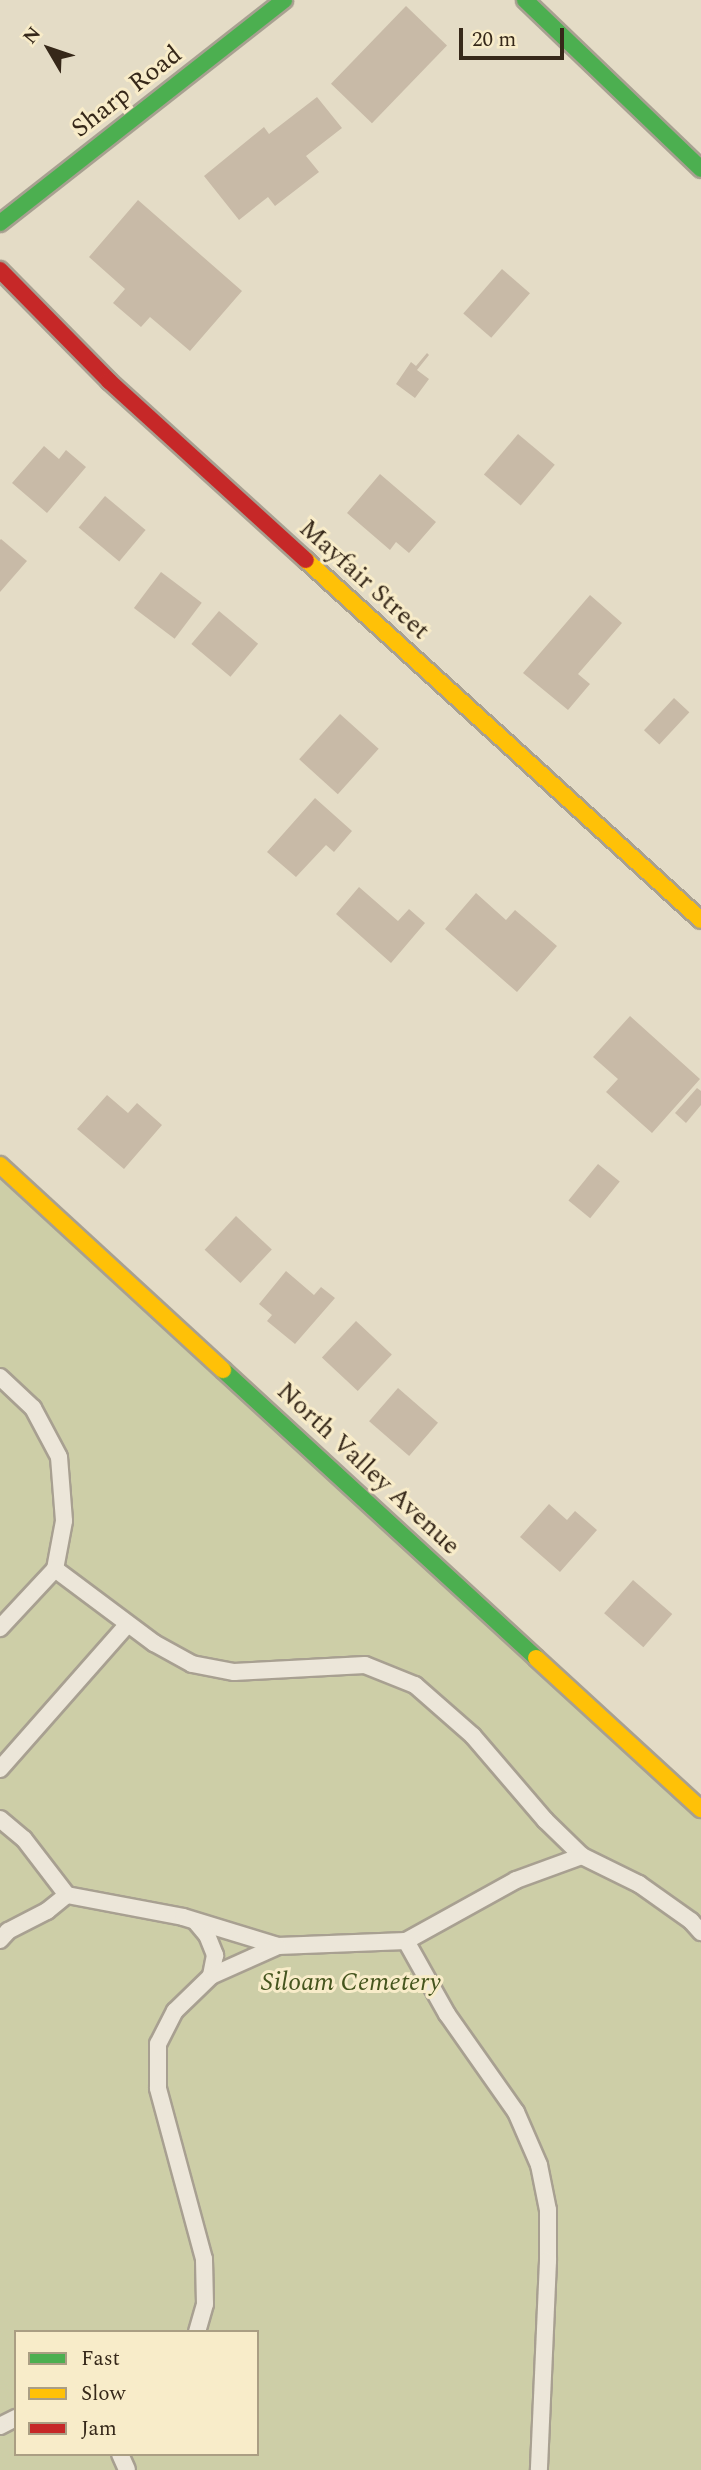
<!DOCTYPE html>
<html>
<head>
<meta charset="utf-8">
<style>
	body { margin:0 }
	#map { position:relative; width:701px; height:2470px; overflow:hidden; background:#e4dcc6; font-family:Spectral,serif }
	div>[style] { position:absolute }
	.cemetery>* { inset:0; background:#cdcea7 }
	.building>* { inset:0; background:#c8baa7; transform-origin:0 0 }
	.roads { filter:drop-shadow(2px 0 #a8a091) drop-shadow(-2px 0 #a8a091) drop-shadow(0 2px #a8a091) drop-shadow(0 -2px #a8a091) }
	.lane>* { height:16px; margin:-8px; padding:0 8px; transform-origin:8px; border-radius:8px; background:#ece6d9 }
	.fast>* { height:16px; margin:-8px; padding:0 8px; transform-origin:8px; border-radius:8px; background:#4caf50 }
	.slow>* { height:16px; margin:-8px; padding:0 8px; transform-origin:8px; border-radius:8px; background:#ffc107 }
	.jam>* { height:16px; margin:-8px; padding:0 8px; transform-origin:8px; border-radius:8px; background:#c62828 }
	span { translate:-50% -50%; white-space:nowrap; text-align:center; line-height:1.15; -webkit-text-stroke:6px #f8ecc9; paint-order:stroke }
	.street-label { font-size:26px; color:#362819 }
	.park-label { font-size:26px; color:#45551e; font-style:italic }
	.legend { position:absolute; left:14px; top:2330px; width:245px; height:126px; box-sizing:border-box; background:#f8ecc9; border:2px solid #aa9e83; margin:0; padding:9px 12px; list-style:none; font-size:21px; color:#362819 }
	.legend li { display:flex; align-items:center; gap:14px; height:35px }
	.legend b { width:35px; border:2px solid #aa9e83 }
	.north { position:absolute; left:14px; top:14px; width:70px; height:70px; -webkit-text-stroke:5px #f8ecc9; paint-order:stroke; rotate:309deg; font-size:19px; font-weight:700; line-height:28px; text-align:center; color:#362819 }
	.north::after { content:''; display:block; margin:auto; width:24px; height:32px; background:#362819; clip-path:polygon(50% 0,100% 100%,50% 72%,0 100%) }
	.scale { position:absolute; left:459px; top:28px; width:105px; height:32px; box-sizing:border-box; border:4px solid #362819; border-top:0; padding-left:9px; font-size:21px; line-height:24px; white-space:nowrap; color:#362819; -webkit-text-stroke:5px #f8ecc9; paint-order:stroke }
</style>
</head>
<body>
<div id="map">
	<div class="cemetery">
		<i style="clip-path:polygon(evenodd,0 1159px,701px 1798px,701px 2470px,0 2470px,0 1159px,16px 2332px,257px 2332px,257px 2454px,16px 2454px,16px 2332px)"></i>
	</div>
	<div class="building">
		<i style="left:406px;top:6px;width:57px;height:108px;rotate:44deg"></i>
		<i style="clip-path:polygon(317px 97px,342px 128px,306px 156px,319px 172px,275px 206px,268px 197px,239px 220px,204px 176px,264px 127px,269px 134px)"></i>
		<i style="clip-path:polygon(138px 200px,242px 291px,190px 351px,150px 317px,141px 327px,113px 303px,125px 289px,89px 257px)"></i>
		<i style="left:502px;top:269px;width:37px;height:59px;rotate:41deg"></i>
		<i style="clip-path:polygon(427px 353px,429px 355px,417px 370px,429px 379px,415px 398px,396px 384px,411px 362px,416px 366px)"></i>
		<i style="left:518px;top:434px;width:48px;height:53px;rotate:40deg"></i>
		<i style="clip-path:polygon(44px 446px,59px 459px,66px 450px,86px 467px,47px 513px,12px 483px)"></i>
		<i style="clip-path:polygon(380px 474px,436px 522px,409px 553px,396px 542px,390px 550px,347px 513px)"></i>
		<i style="left:105px;top:496px;width:53px;height:41px;rotate:40deg"></i>
		<i style="clip-path:polygon(1px 539px,27px 561px,0 592px,0 540px)"></i>
		<i style="left:161px;top:572px;width:51px;height:45px;rotate:37deg"></i>
		<i style="clip-path:polygon(590px 595px,622px 623px,578px 674px,590px 684px,568px 710px,523px 673px)"></i>
		<i style="left:219px;top:611px;width:51px;height:43px;rotate:40deg"></i>
		<i style="left:674px;top:698px;width:21px;height:44px;rotate:43deg"></i>
		<i style="left:340px;top:714px;width:52px;height:61px;rotate:42deg"></i>
		<i style="clip-path:polygon(315px 798px,352px 831px,334px 852px,326px 845px,296px 877px,267px 852px)"></i>
		<i style="clip-path:polygon(359px 887px,398px 921px,409px 909px,425px 923px,391px 963px,336px 914px)"></i>
		<i style="clip-path:polygon(476px 893px,506px 920px,515px 910px,557px 946px,517px 992px,445px 929px)"></i>
		<i style="clip-path:polygon(630px 1016px,700px 1079px,652px 1133px,606px 1092px,618px 1079px,593px 1057px)"></i>
		<i style="clip-path:polygon(697px 1088px,701px 1091px,701px 1105px,686px 1123px,675px 1113px)"></i>
		<i style="clip-path:polygon(107px 1095px,128px 1113px,137px 1103px,162px 1125px,124px 1169px,77px 1129px)"></i>
		<i style="left:598px;top:1164px;width:28px;height:47px;rotate:39deg"></i>
		<i style="left:236px;top:1216px;width:49px;height:46px;rotate:43deg"></i>
		<i style="clip-path:polygon(286px 1271px,314px 1295px,321px 1287px,335px 1298px,295px 1344px,267px 1321px,272px 1315px,259px 1304px)"></i>
		<i style="left:356px;top:1321px;width:49px;height:50px;rotate:43deg"></i>
		<i style="left:398px;top:1388px;width:53px;height:44px;rotate:41deg"></i>
		<i style="clip-path:polygon(549px 1504px,567px 1520px,575px 1511px,597px 1530px,560px 1572px,520px 1537px)"></i>
		<i style="left:633px;top:1580px;width:52px;height:44px;rotate:41deg"></i>
	</div>
	<div class="roads">
		<div class="lane">
			<i style="left:0;top:1377px;width:45px;rotate:43.2deg"></i>
			<i style="left:33px;top:1408px;width:55px;rotate:62deg"></i>
			<i style="left:59px;top:1457px;width:64px;rotate:85.5deg"></i>
			<i style="left:64px;top:1521px;width:49px;rotate:100.6deg"></i>
			<i style="left:55px;top:1569px;width:81px;rotate:133deg"></i>
			<i style="left:55px;top:1569px;width:124px;rotate:36.8deg"></i>
			<i style="left:154px;top:1643px;width:43px;rotate:28.9deg"></i>
			<i style="left:192px;top:1664px;width:43px;rotate:10.8deg"></i>
			<i style="left:234px;top:1672px;width:131px;rotate:-3.1deg"></i>
			<i style="left:365px;top:1665px;width:54px;rotate:21.8deg"></i>
			<i style="left:415px;top:1685px;width:77px;rotate:41.3deg"></i>
			<i style="left:473px;top:1736px;width:111px;rotate:49.4deg"></i>
			<i style="left:545px;top:1820px;width:52px;rotate:44.2deg"></i>
			<i style="left:582px;top:1856px;width:64px;rotate:26.2deg"></i>
			<i style="left:639px;top:1884px;width:64px;rotate:35.4deg"></i>
			<i style="left:691px;top:1921px;width:15px;rotate:48deg"></i>
			<i style="left:0;top:1769px;width:193px;rotate:-48.6deg"></i>
			<i style="left:0;top:1819px;width:31px;rotate:40deg"></i>
			<i style="left:24px;top:1839px;width:71px;rotate:52.5deg"></i>
			<i style="left:67px;top:1895px;width:118px;rotate:10.7deg"></i>
			<i style="left:183px;top:1917px;width:99px;rotate:17deg"></i>
			<i style="left:278px;top:1946px;width:128px;rotate:-2.2deg"></i>
			<i style="left:406px;top:1941px;width:126px;rotate:-29deg"></i>
			<i style="left:516px;top:1880px;width:70px;rotate:-20deg"></i>
			<i style="left:196px;top:1922px;width:17px;rotate:50deg"></i>
			<i style="left:207px;top:1935px;width:22px;rotate:68deg"></i>
			<i style="left:215px;top:1955px;width:21px;rotate:101deg"></i>
			<i style="left:0;top:1940px;width:12px;rotate:-48deg"></i>
			<i style="left:8px;top:1931px;width:44px;rotate:-27.1deg"></i>
			<i style="left:47px;top:1911px;width:26px;rotate:-39deg"></i>
			<i style="left:406px;top:1941px;width:84px;rotate:60.7deg"></i>
			<i style="left:447px;top:2014px;width:120px;rotate:54.9deg"></i>
			<i style="left:516px;top:2112px;width:58px;rotate:66.5deg"></i>
			<i style="left:539px;top:2165px;width:46px;rotate:78.7deg"></i>
			<i style="left:548px;top:2210px;width:51px;rotate:90deg"></i>
			<i style="left:548px;top:2261px;width:209px;rotate:92.5deg"></i>
			<i style="left:197px;top:2332px;width:29px;rotate:-74deg"></i>
			<i style="left:205px;top:2304px;width:45px;rotate:-91.3deg"></i>
			<i style="left:204px;top:2259px;width:177px;rotate:-105.1deg"></i>
			<i style="left:158px;top:2088px;width:44px;rotate:-90deg"></i>
			<i style="left:158px;top:2044px;width:37px;rotate:-63deg"></i>
			<i style="left:175px;top:2011px;width:50px;rotate:-44.2deg"></i>
			<i style="left:211px;top:1976px;width:73px;rotate:-24.1deg"></i>
			<i style="left:0;top:2426px;width:18px;rotate:-27deg"></i>
			<i style="left:120px;top:2454px;width:17px;rotate:66deg"></i>
		</div>
		<div class="fast">
			<i style="left:525px;top:0;width:244px;rotate:43.8deg"></i>
			<i style="left:0;top:223px;width:361px;rotate:-38.1deg"></i>
			<i style="left:223px;top:1370px;width:425px;rotate:42.6deg"></i>
		</div>
		<div class="slow">
			<i style="left:306px;top:560px;width:534px;rotate:42.35deg"></i>
			<i style="left:0;top:1165px;width:303px;rotate:42.6deg"></i>
			<i style="left:536px;top:1658px;width:224px;rotate:42.5deg"></i>
		</div>
		<div class="jam">
			<i style="left:0;top:270px;width:156px;rotate:45.5deg"></i>
			<i style="left:109px;top:381px;width:266px;rotate:42.3deg"></i>
		</div>
	</div>
	<div class="street-label">
		<span style="left:127px;top:92px;rotate:-38deg">Sharp Road</span>
		<span style="left:364px;top:580px;rotate:42deg">Mayfair Street</span>
		<span style="left:368px;top:1469px;rotate:43deg">North Valley Avenue</span>
	</div>
	<div class="park-label">
		<span style="left:351px;top:1983px">Siloam Cemetery</span>
	</div>
	<ul class="legend">
	<li><b style="height:9px;background:#4caf50"></b>Fast</li>
	<li><b style="height:9px;background:#ffc107"></b>Slow</li>
	<li><b style="height:9px;background:#c62828"></b>Jam</li>
	</ul>
	<div class="north">N</div>
	<div class="scale">20 m</div>
</div>
</body>
</html>
